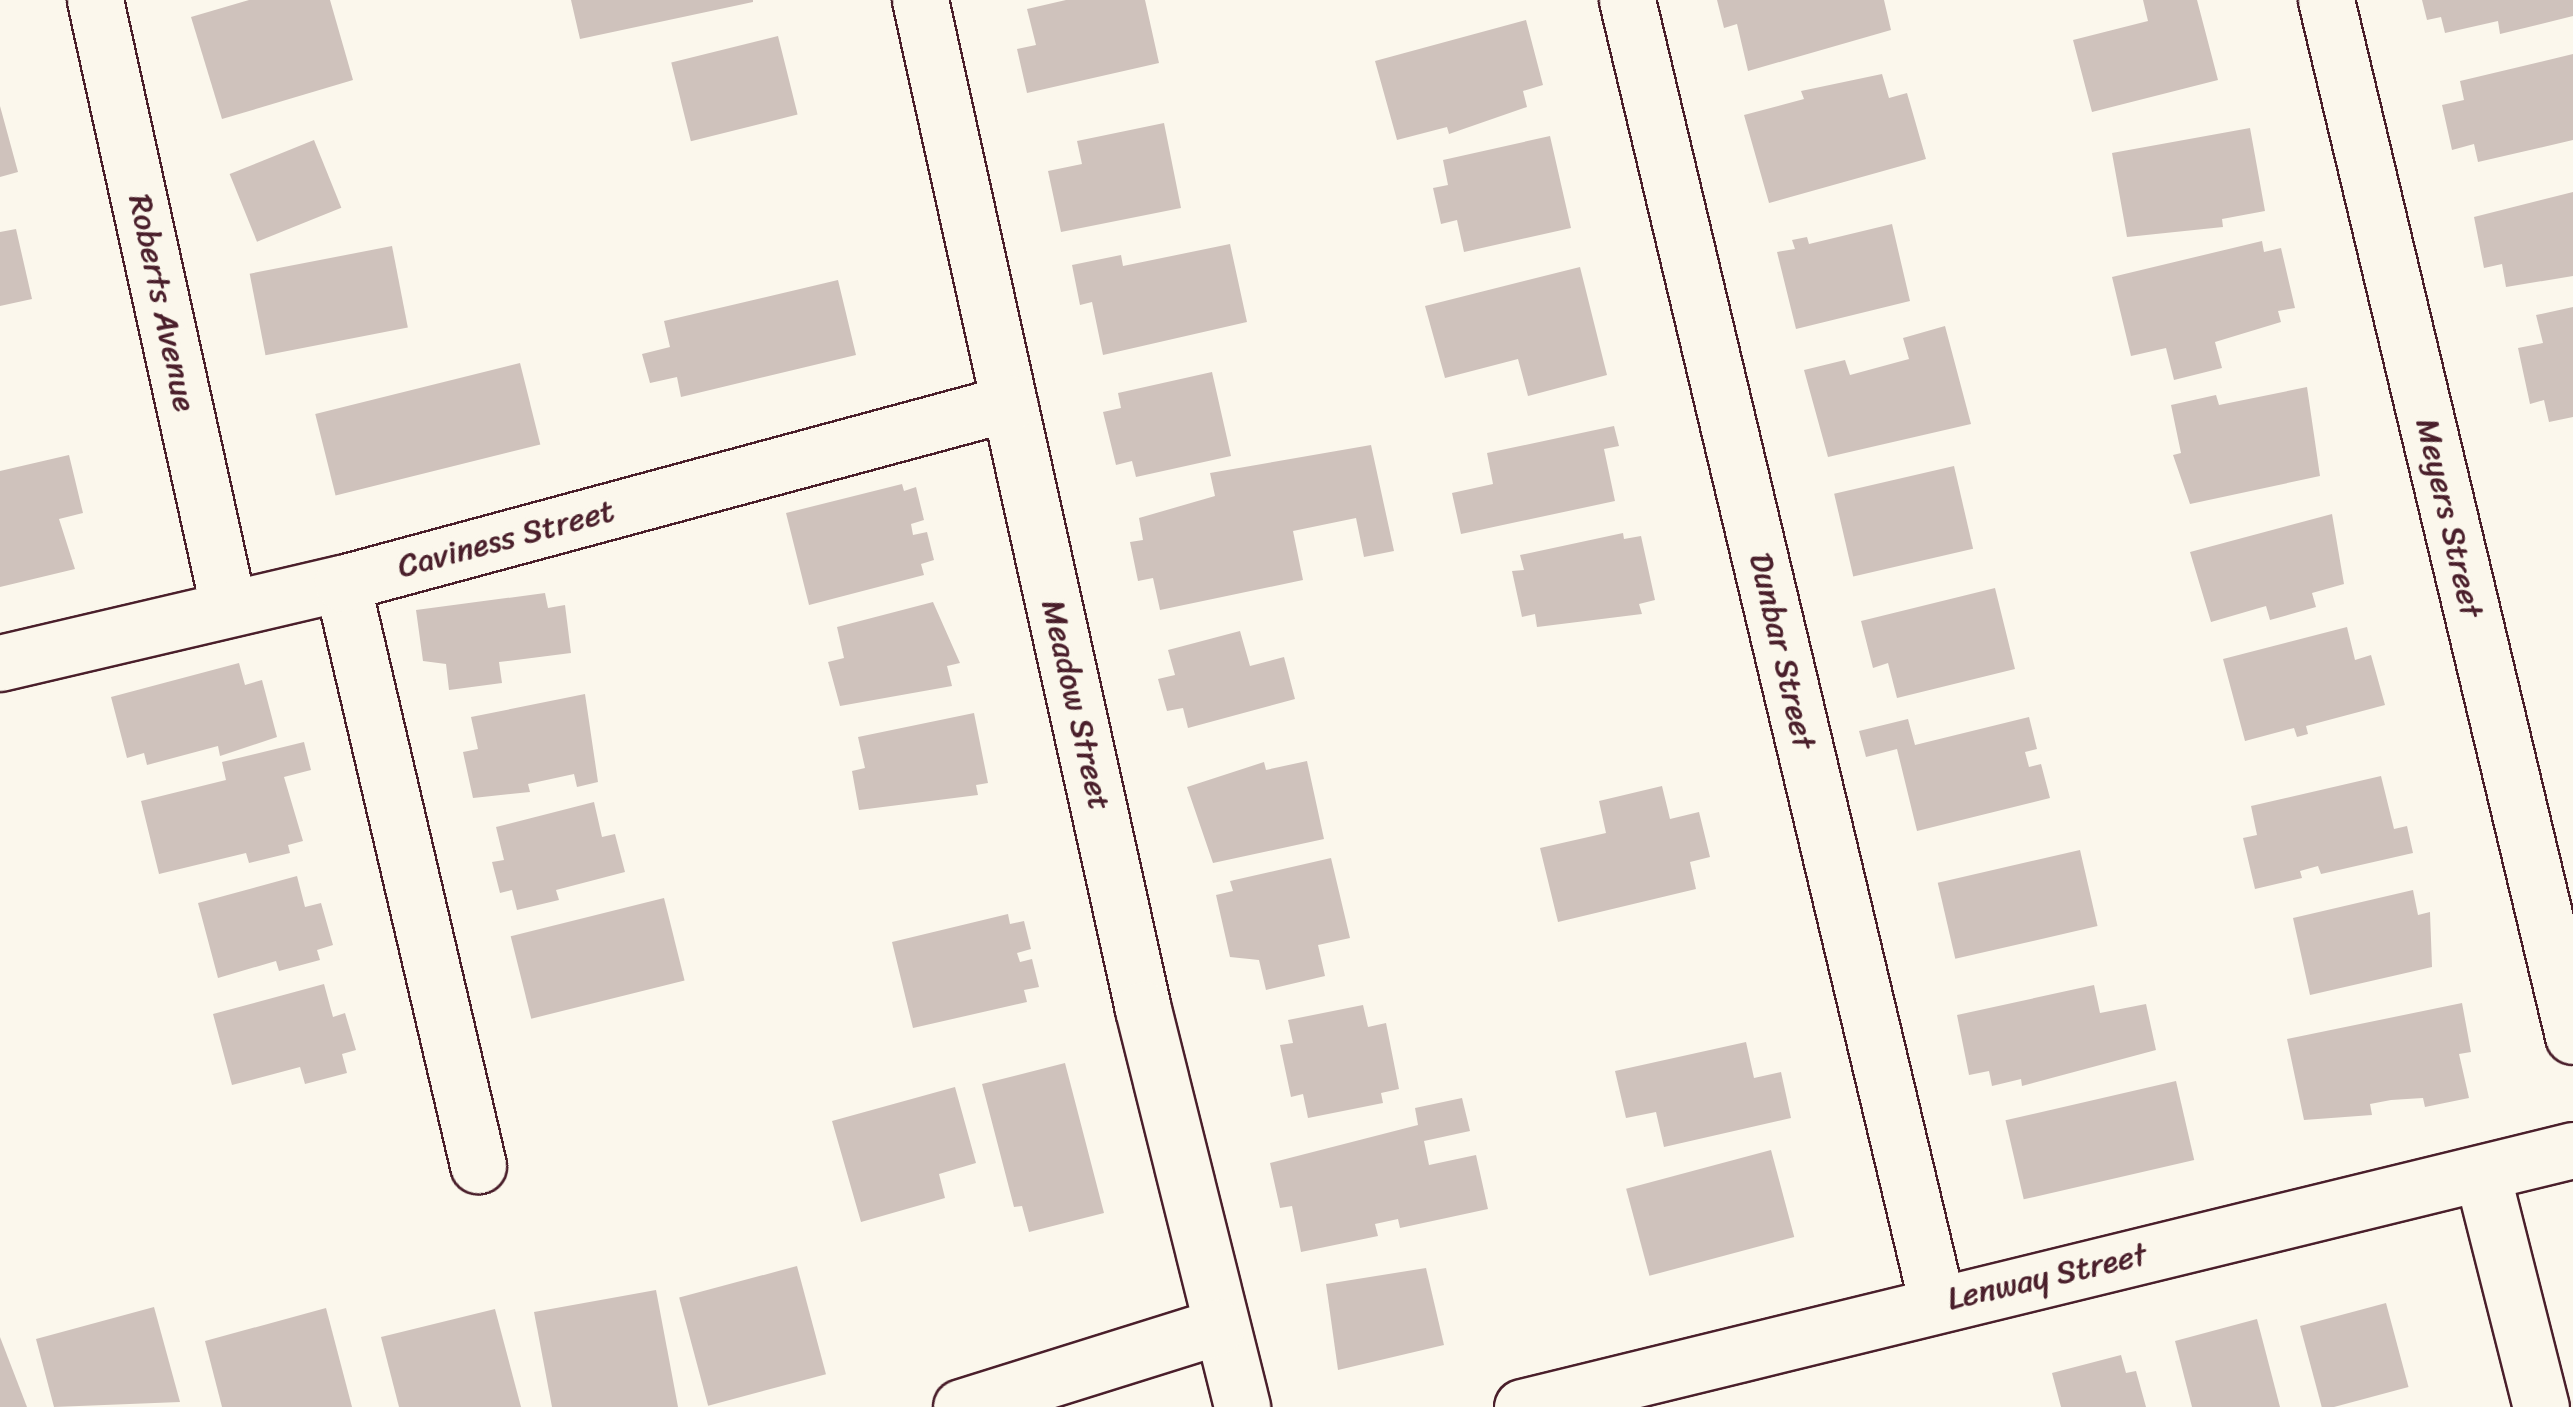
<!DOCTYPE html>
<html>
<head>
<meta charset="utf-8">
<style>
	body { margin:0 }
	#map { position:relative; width:2573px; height:1407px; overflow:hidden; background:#fbf7ec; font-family:Sriracha,sans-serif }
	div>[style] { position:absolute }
	.building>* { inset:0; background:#cfc2bc; transform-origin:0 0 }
	.roads { filter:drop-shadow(2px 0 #4a1f2b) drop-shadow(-2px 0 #4a1f2b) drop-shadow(0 2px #4a1f2b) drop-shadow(0 -2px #4a1f2b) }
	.street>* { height:55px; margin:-27.5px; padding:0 27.5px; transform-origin:27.5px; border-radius:27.5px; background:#fbf7ec }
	span { translate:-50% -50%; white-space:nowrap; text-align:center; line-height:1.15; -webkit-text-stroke:8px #fbf7ec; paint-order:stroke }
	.street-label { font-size:32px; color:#4a1f2b }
</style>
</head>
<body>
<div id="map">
	<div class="building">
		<i style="clip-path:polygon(249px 0,330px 0,353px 80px,222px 119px,191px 17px)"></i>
		<i style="clip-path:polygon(571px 0,753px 0,753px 2px,580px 39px)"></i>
		<i style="clip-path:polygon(1066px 0,1145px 0,1159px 63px,1027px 93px,1017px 49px,1036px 45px,1027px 9px)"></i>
		<i style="clip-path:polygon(1717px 0,1884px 0,1891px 30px,1748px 71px,1737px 24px,1724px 28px)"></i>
		<i style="clip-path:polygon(2143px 0,2197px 0,2218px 80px,2092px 112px,2073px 40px,2148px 21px)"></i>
		<i style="clip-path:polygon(2422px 0,2573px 0,2573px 16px,2500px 34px,2498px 21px,2445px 33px,2441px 17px,2427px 20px)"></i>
		<i style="clip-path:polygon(1526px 20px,1543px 85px,1523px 91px,1527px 107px,1449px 134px,1447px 127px,1397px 140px,1375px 61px)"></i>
		<i style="left:778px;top:36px;width:81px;height:110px;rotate:76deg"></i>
		<i style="clip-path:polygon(2573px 54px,2573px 140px,2478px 162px,2474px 144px,2452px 150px,2442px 105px,2464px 100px,2460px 81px)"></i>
		<i style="clip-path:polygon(1882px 74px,1889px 98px,1907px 93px,1926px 159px,1769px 203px,1744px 115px,1804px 99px,1801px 91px)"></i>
		<i style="clip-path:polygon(0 106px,18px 172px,0 177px)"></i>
		<i style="clip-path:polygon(1164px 123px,1181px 208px,1061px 232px,1048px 171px,1082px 164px,1077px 141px)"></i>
		<i style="clip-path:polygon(2250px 128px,2265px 211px,2222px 219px,2223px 227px,2127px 237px,2112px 153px)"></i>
		<i style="clip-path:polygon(1550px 136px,1571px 228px,1464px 252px,1457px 220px,1441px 224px,1433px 188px,1448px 185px,1443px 160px)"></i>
		<i style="left:314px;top:140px;width:73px;height:91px;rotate:68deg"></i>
		<i style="clip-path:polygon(2573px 192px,2573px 276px,2506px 287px,2502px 264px,2484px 268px,2474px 217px)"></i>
		<i style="clip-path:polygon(1892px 224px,1910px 301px,1796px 329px,1777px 252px,1795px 249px,1792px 240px,1807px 237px,1809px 244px)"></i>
		<i style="clip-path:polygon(16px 229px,32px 299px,0 306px,0 232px)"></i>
		<i style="clip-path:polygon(2262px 241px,2264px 252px,2281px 248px,2295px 308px,2278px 311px,2281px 322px,2215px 342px,2222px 368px,2174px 380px,2166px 348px,2131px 356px,2112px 277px)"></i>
		<i style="clip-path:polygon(1230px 244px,1247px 322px,1103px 355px,1092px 302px,1080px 305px,1072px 265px,1121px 255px,1123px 266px)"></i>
		<i style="left:392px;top:246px;width:83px;height:145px;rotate:79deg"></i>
		<i style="clip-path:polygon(1580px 267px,1607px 375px,1528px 396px,1518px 359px,1445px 378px,1425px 306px)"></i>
		<i style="clip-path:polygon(838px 280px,856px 355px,681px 397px,677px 377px,650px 383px,642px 354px,670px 347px,664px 321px)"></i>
		<i style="clip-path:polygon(2573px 307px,2573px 417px,2549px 422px,2544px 400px,2530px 404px,2518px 348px,2543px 343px,2536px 315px)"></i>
		<i style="clip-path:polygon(1945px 326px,1971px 424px,1828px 457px,1804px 370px,1845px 360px,1850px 375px,1909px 359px,1903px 338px)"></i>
		<i style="left:520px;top:363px;width:84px;height:211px;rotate:76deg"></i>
		<i style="clip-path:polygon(1212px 372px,1231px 456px,1136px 477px,1132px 461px,1116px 465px,1103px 412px,1121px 408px,1118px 393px)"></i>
		<i style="clip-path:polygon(2307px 387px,2320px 476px,2190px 504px,2173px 455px,2181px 453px,2171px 405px,2216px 395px,2219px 405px)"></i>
		<i style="clip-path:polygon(1614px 426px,1619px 446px,1604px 449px,1615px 501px,1461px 534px,1452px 493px,1493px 484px,1487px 453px)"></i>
		<i style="clip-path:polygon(1371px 445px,1394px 551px,1364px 557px,1356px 518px,1293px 531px,1303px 580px,1160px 610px,1153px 578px,1138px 581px,1130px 542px,1143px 540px,1139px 518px,1215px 496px,1210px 473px)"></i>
		<i style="clip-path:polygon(69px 455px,83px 513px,59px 519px,75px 569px,0 587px,0 471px)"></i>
		<i style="left:1954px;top:466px;width:85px;height:123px;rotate:77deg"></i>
		<i style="clip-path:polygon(902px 484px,904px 491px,916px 487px,924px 520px,911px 524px,913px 535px,927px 532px,934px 560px,921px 564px,924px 575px,809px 605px,786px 513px)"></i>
		<i style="clip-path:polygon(2332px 514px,2344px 584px,2312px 593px,2316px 607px,2270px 620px,2266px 606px,2211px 622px,2190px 552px)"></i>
		<i style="clip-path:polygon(1623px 533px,1624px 539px,1641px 536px,1655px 600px,1639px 604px,1642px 614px,1537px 627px,1535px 614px,1522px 617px,1512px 571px,1524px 570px,1520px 555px)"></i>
		<i style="clip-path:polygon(1995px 588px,2015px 669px,1897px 698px,1888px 663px,1873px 668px,1861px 621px)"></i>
		<i style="clip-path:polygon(545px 593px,548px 608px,565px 605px,571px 653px,499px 662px,502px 683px,449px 690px,446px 664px,423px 661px,416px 610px)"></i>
		<i style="clip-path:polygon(933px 602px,960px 663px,947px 666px,952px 686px,840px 706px,828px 662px,844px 658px,837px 627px)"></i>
		<i style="clip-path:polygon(2347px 627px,2355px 660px,2371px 655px,2385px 705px,2306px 726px,2308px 734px,2297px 737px,2294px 728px,2245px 741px,2223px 659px)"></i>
		<i style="clip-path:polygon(1240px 631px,1250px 666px,1284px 657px,1295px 699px,1188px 728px,1183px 708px,1167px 711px,1158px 679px,1175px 675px,1168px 650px)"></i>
		<i style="clip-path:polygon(239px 663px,245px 685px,262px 680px,277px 737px,220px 756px,218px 746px,147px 765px,144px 753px,127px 758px,111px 697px)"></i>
		<i style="clip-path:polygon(585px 694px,598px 782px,577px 787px,574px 774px,528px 784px,530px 792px,473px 798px,463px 752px,478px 749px,471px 717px)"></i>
		<i style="clip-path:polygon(974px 713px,988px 783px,976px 785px,978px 795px,859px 810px,852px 771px,865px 768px,858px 737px)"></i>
		<i style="clip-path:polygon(2029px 717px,2037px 749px,2025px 752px,2029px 767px,2041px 764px,2050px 798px,1917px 831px,1897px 749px,1866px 757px,1859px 731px,1908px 719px,1915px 745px)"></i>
		<i style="clip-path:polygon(304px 742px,311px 770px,284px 777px,303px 841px,288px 845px,290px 853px,249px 863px,246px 853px,159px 874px,141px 801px,226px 780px,222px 762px)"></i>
		<i style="clip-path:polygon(1307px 761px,1324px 839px,1213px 863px,1187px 787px,1264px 762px,1266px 770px)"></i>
		<i style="clip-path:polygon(2381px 776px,2394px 829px,2407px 826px,2413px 853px,2321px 874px,2318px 866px,2300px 871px,2302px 878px,2255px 889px,2243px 838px,2257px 835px,2251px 806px)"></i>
		<i style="clip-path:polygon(1662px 786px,1670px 819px,1699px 812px,1710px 857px,1690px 862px,1696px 889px,1558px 922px,1540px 848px,1606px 833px,1599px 801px)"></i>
		<i style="clip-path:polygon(594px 802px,602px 837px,615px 834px,625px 872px,556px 890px,559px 900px,517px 910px,512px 890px,500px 893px,492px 862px,504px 860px,496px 827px)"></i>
		<i style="left:2080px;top:850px;width:78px;height:146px;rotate:77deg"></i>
		<i style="clip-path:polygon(1331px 858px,1350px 938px,1318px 945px,1325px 976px,1266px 990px,1259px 960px,1230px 957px,1216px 895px,1233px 891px,1230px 881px)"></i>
		<i style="clip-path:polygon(297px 876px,305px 907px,321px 903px,333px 945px,317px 950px,320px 960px,279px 971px,276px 961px,218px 978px,198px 903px)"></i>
		<i style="clip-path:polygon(2413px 890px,2418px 915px,2430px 912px,2432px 967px,2310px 995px,2293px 918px)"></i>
		<i style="left:664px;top:898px;width:85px;height:158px;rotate:76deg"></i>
		<i style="clip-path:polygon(1008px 914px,1010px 924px,1024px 921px,1031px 949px,1017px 953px,1020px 962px,1032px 959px,1039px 987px,1024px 990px,1027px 1002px,913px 1028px,892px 942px)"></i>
		<i style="clip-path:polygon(324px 984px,333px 1017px,345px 1013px,356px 1050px,342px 1054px,347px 1073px,305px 1084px,300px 1067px,232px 1085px,213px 1014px)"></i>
		<i style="clip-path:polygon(2094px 985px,2100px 1013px,2146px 1004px,2156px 1050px,2022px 1086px,2021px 1079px,1992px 1086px,1989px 1071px,1969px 1075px,1957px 1015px)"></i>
		<i style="clip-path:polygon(2462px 1003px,2471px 1052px,2459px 1054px,2469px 1098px,2425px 1107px,2423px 1098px,2391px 1100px,2370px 1104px,2372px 1115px,2304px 1120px,2287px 1039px)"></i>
		<i style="clip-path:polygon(1363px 1005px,1368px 1027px,1386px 1023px,1399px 1089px,1381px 1093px,1383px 1103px,1308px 1118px,1303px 1094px,1291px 1097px,1280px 1045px,1293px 1043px,1288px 1020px)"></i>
		<i style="clip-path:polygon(1746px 1042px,1754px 1078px,1781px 1072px,1791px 1118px,1664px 1147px,1656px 1112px,1626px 1118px,1615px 1071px)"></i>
		<i style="clip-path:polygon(1065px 1063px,1104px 1213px,1029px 1232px,1022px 1206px,1014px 1207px,982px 1084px)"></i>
		<i style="left:2176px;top:1081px;width:81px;height:175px;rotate:77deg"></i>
		<i style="clip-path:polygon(955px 1087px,976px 1163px,939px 1174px,945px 1198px,861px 1222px,832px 1121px)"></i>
		<i style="clip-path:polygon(1462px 1098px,1470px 1131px,1424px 1141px,1429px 1165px,1476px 1155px,1488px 1209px,1400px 1228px,1398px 1219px,1375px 1224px,1378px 1236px,1301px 1252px,1292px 1206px,1280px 1208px,1270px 1163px,1418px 1125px,1415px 1108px)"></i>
		<i style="left:1771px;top:1150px;width:90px;height:150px;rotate:75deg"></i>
		<i style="left:797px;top:1266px;width:112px;height:122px;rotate:75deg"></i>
		<i style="clip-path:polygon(1426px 1268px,1444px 1345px,1338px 1370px,1326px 1284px)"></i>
		<i style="clip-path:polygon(656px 1290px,678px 1407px,552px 1407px,534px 1312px)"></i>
		<i style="left:2386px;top:1303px;width:87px;height:89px;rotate:75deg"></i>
		<i style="clip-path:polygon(154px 1307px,180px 1402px,54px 1407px,36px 1339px)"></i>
		<i style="clip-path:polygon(326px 1308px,352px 1407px,222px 1407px,205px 1341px)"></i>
		<i style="clip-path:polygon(495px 1309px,521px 1407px,399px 1407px,381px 1337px)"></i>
		<i style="clip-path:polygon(2257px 1319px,2280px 1407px,2192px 1407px,2175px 1341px)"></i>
		<i style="clip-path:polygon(0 1337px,27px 1407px,0 1407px)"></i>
		<i style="clip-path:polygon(2121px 1355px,2126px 1373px,2136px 1371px,2146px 1407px,2061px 1407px,2052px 1373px)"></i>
	</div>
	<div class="roads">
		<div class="street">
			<i style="left:95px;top:0;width:620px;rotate:77.62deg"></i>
			<i style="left:920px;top:0;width:1033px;rotate:77.54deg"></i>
			<i style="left:1143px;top:1009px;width:410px;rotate:76deg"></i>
			<i style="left:1627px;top:0;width:1339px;rotate:76.62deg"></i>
			<i style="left:2326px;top:0;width:1065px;rotate:76.59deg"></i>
			<i style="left:342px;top:583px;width:598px;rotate:76.85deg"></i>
			<i style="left:0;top:663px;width:351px;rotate:-13.2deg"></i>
			<i style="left:342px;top:583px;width:691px;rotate:-15.1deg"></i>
			<i style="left:2482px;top:1174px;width:240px;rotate:75.8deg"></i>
			<i style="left:961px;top:1407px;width:268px;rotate:-17.4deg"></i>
			<i style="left:1522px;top:1407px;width:1082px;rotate:-13.74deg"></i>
		</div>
	</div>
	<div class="street-label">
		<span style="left:162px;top:303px;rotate:78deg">Roberts Avenue</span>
		<span style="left:2449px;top:518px;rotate:77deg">Meyers Street</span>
		<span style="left:506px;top:539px;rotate:-15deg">Caviness Street</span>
		<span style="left:1782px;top:651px;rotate:77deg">Dunbar Street</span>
		<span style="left:1076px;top:705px;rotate:77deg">Meadow Street</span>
		<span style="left:2047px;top:1277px;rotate:-13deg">Lenway Street</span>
	</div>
</div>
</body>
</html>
